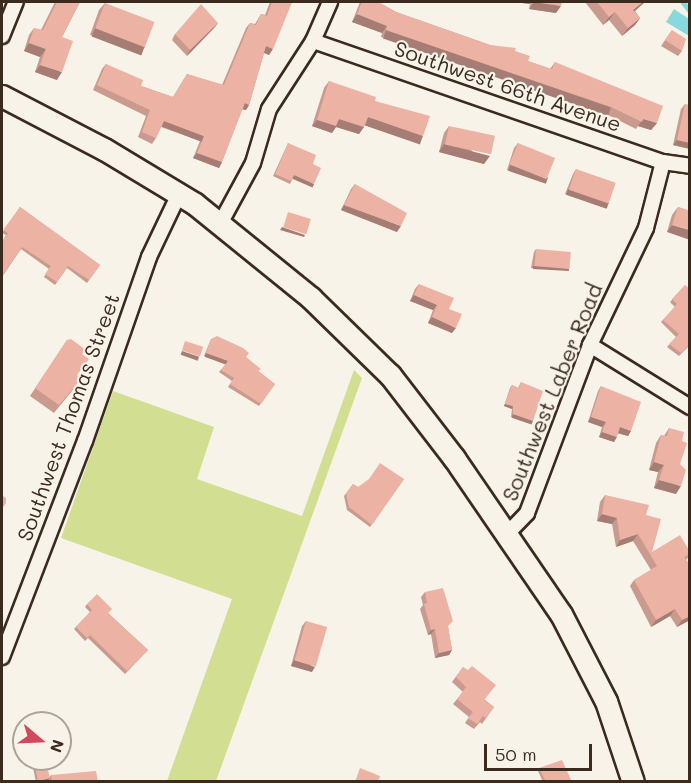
<!DOCTYPE html>
<html>
<head>
<meta charset="utf-8">
<style>
	body { margin:0 }
	#map { position:relative; width:691px; height:783px; overflow:hidden; background:#f7f3e8; font-family:Mali,sans-serif }
	div>[style] { position:absolute }
	.green>* { inset:0; background:#d2de91 }
	.water>* { inset:0; background:#87d9de }
	.stream>* { height:4.5px; margin:-2.25px; padding:0 2.25px; transform-origin:2.25px; border-radius:2.25px; background:#87d9de }
	.roads { filter:drop-shadow(2px 0 #3b2a1e) drop-shadow(-2px 0 #3b2a1e) drop-shadow(0 2px #3b2a1e) drop-shadow(0 -2px #3b2a1e) }
	.minor>* { height:14px; margin:-7px; padding:0 7px; transform-origin:7px; border-radius:7px; background:#f7f3e8 }
	.primary>* { height:21px; margin:-10.5px; padding:0 10.5px; transform-origin:10.5px; border-radius:10.5px; background:#f7f3e8 }
	.wall>* { inset:0; background:#cb9a8e }
	.shaded-wall>* { inset:0; background:#a57d74; transform-origin:0 0 }
	.building>* { inset:0; background:#ecb3a5; transform-origin:0 0 }
	span { translate:-50% -50%; white-space:nowrap; text-align:center; line-height:1.15; -webkit-text-stroke:4.5px #f7f3e8; paint-order:stroke }
	.street-label { font-size:21px; color:#3b2a1e }
	.frame { position:absolute; inset:0; border:3px solid #3b2a1e; pointer-events:none }
	.north { position:absolute; left:12px; top:711px; width:60px; height:60px; box-sizing:border-box; background:#f7f3e8; border:2px solid #aca397; border-radius:50%; rotate:109deg; font-size:16px; font-weight:700; line-height:24px; text-align:center; color:#3b2a1e }
	.north::after { content:''; display:block; margin:auto; width:21px; height:27px; background:#d1495b; clip-path:polygon(50% 0,100% 100%,50% 72%,0 100%) }
	.scale { position:absolute; left:484px; top:744px; width:108px; height:27px; box-sizing:border-box; border:3px solid #3b2a1e; border-top:0; padding-left:8px; font-size:18px; line-height:21px; white-space:nowrap; color:#3b2a1e; -webkit-text-stroke:4px #f7f3e8; paint-order:stroke }
</style>
</head>
<body>
<div id="map">
	<div class="green">
		<i style="clip-path:polygon(354px 370px,362px 378px,216px 781px,167px 781px,232px 599px,61px 538px,113px 391px,214px 427px,197px 479px,302px 516px)"></i>
	</div>
	<div class="water">
		<i style="clip-path:polygon(674px 9px,689px 19px,689px 36px,666px 22px)"></i>
	</div>
	<div class="stream">
		<i style="left:683px;top:2px;width:11px;rotate:52deg"></i>
	</div>
	<div class="roads">
		<div class="minor">
			<i style="left:2px;top:36px;width:37px;rotate:-68deg"></i>
			<i style="left:313px;top:41px;width:370px;rotate:19.1deg"></i>
			<i style="left:663px;top:162px;width:27px;rotate:8deg"></i>
			<i style="left:220px;top:224px;width:69px;rotate:-61.6deg"></i>
			<i style="left:253px;top:163px;width:56px;rotate:-73.5deg"></i>
			<i style="left:269px;top:109px;width:81px;rotate:-57.1deg"></i>
			<i style="left:313px;top:41px;width:43px;rotate:-66.4deg"></i>
			<i style="left:590px;top:345px;width:118px;rotate:31.8deg"></i>
			<i style="left:507px;top:534px;width:29px;rotate:-46deg"></i>
			<i style="left:527px;top:513px;width:179px;rotate:-69.4deg"></i>
			<i style="left:590px;top:345px;width:130px;rotate:-64.4deg"></i>
			<i style="left:646px;top:228px;width:68px;rotate:-75.6deg"></i>
			<i style="left:2px;top:657px;width:231px;rotate:-69deg"></i>
			<i style="left:85px;top:441px;width:195px;rotate:-70.8deg"></i>
			<i style="left:149px;top:257px;width:70px;rotate:-64.5deg"></i>
		</div>
		<div class="primary">
			<i style="left:2px;top:96px;width:115px;rotate:27.5deg"></i>
			<i style="left:104px;top:149px;width:106px;rotate:31.1deg"></i>
			<i style="left:195px;top:204px;width:149px;rotate:39deg"></i>
			<i style="left:311px;top:298px;width:110px;rotate:44.3deg"></i>
			<i style="left:390px;top:375px;width:105px;rotate:52.4deg"></i>
			<i style="left:454px;top:458px;width:189px;rotate:55.6deg"></i>
			<i style="left:561px;top:614px;width:98px;rotate:62.7deg"></i>
			<i style="left:606px;top:701px;width:85px;rotate:71.6deg"></i>
		</div>
	</div>
	<div class="wall">
		<i style="clip-path:polygon(55px 2px,80px 2px,62px 37px,57px 80px,35px 72px,40px 57px,24px 51px,29px 35px,34px 28px,41px 30px)"></i>
		<i style="clip-path:polygon(270px 2px,292px 2px,269px 55px,264px 53px,249px 105px,246px 110px,242px 109px,222px 162px,219px 168px,193px 158px,200px 141px,161px 127px,156px 138px,152px 144px,138px 137px,146px 116px,93px 90px,102px 69px,106px 64px,141px 86px,173px 97px,187px 74px,222px 85px,246px 28px,250px 23px,255px 24px,261px 14px,265px 15px)"></i>
		<i style="clip-path:polygon(360px 2px,381px 2px,380px 3px,396px 12px,490px 45px,515px 51px,528px 61px,550px 69px,555px 62px,657px 123px,651px 130px,638px 126px,636px 129px,606px 114px,381px 37px,382px 33px,352px 22px)"></i>
		<i style="clip-path:polygon(514px 2px,562px 2px,556px 13px,529px 9px,530px 4px)"></i>
		<i style="clip-path:polygon(585px 2px,645px 2px,635px 11px,640px 18px,635px 25px,622px 36px,609px 20px,603px 25px)"></i>
		<i style="clip-path:polygon(105px 3px,145px 47px,139px 54px,90px 35px,99px 10px)"></i>
		<i style="clip-path:polygon(218px 23px,214px 28px,187px 56px,172px 40px,175px 34px)"></i>
		<i style="clip-path:polygon(672px 30px,682px 51px,678px 56px,661px 46px)"></i>
		<i style="clip-path:polygon(329px 81px,375px 101px,423px 136px,418px 143px,365px 125px,359px 134px,336px 127px,332px 133px,312px 126px,324px 88px)"></i>
		<i style="clip-path:polygon(685px 104px,690px 149px,673px 145px,681px 109px)"></i>
		<i style="clip-path:polygon(449px 126px,484px 164px,439px 152px,444px 133px)"></i>
		<i style="clip-path:polygon(288px 143px,313px 164px,312px 187px,293px 178px,290px 184px,273px 176px)"></i>
		<i style="clip-path:polygon(518px 143px,548px 178px,545px 183px,507px 170px,514px 148px)"></i>
		<i style="clip-path:polygon(576px 169px,609px 203px,605px 208px,565px 194px,573px 174px)"></i>
		<i style="clip-path:polygon(355px 184px,397px 232px,341px 210px,351px 189px)"></i>
		<i style="clip-path:polygon(20px 207px,100px 265px,87px 283px,67px 268px,55px 285px,44px 277px,49px 269px,21px 249px,2px 277px,2px 242px,6px 235px,2px 233px)"></i>
		<i style="clip-path:polygon(678px 207px,690px 211px,667px 232px,672px 215px)"></i>
		<i style="clip-path:polygon(536px 249px,569px 268px,567px 270px,531px 268px,534px 252px)"></i>
		<i style="clip-path:polygon(419px 284px,449px 309px,452px 333px,428px 323px,433px 310px,410px 301px,415px 289px)"></i>
		<i style="clip-path:polygon(685px 285px,690px 345px,679px 356px,667px 347px,676px 337px,661px 322px,675px 307px,670px 302px)"></i>
		<i style="clip-path:polygon(211px 339px,246px 357px,258px 371px,275px 384px,259px 406px,228px 387px,232px 381px,219px 372px,226px 364px,204px 356px)"></i>
		<i style="clip-path:polygon(67px 340px,82px 354px,77px 375px,76px 386px,54px 413px,30px 396px)"></i>
		<i style="clip-path:polygon(521px 382px,533px 421px,531px 424px,511px 417px,512px 409px,504px 406px,510px 388px,512px 385px,518px 388px)"></i>
		<i style="clip-path:polygon(601px 386px,631px 431px,628px 436px,618px 433px,614px 442px,599px 437px,602px 427px,588px 422px,598px 391px)"></i>
		<i style="clip-path:polygon(669px 428px,682px 441px,680px 464px,676px 494px,654px 488px,658px 472px,649px 470px,656px 443px,661px 435px,664px 436px)"></i>
		<i style="clip-path:polygon(404px 479px,370px 527px,347px 510px,344px 496px,353px 484px,358px 487px)"></i>
		<i style="clip-path:polygon(605px 495px,646px 515px,652px 552px,690px 552px,690px 555px,686px 560px,690px 620px,677px 627px,670px 616px,651px 627px,630px 586px,634px 580px,651px 570px,633px 541px,616px 547px,612px 524px,597px 521px,600px 502px)"></i>
		<i style="clip-path:polygon(425px 592px,448px 627px,452px 650px,449px 655px,435px 658px,431px 634px,428px 635px,420px 609px,423px 605px,421px 597px)"></i>
		<i style="clip-path:polygon(87px 604px,108px 613px,148px 650px,125px 674px,88px 638px,85px 641px,74px 629px,90px 612px,85px 607px)"></i>
		<i style="clip-path:polygon(306px 621px,312px 672px,291px 666px,302px 626px)"></i>
		<i style="clip-path:polygon(463px 667px,485px 700px,494px 707px,482px 724px,480px 722px,474px 729px,465px 723px,469px 717px,453px 704px,463px 692px,452px 682px)"></i>
		<i style="clip-path:polygon(34px 761px,49px 778px,51px 775px,98px 782px,50px 782px,49px 779px,48px 781px,46px 782px,36px 782px,32px 763px)"></i>
		<i style="clip-path:polygon(539px 768px,572px 782px,543px 782px,538px 771px)"></i>
	</div>
	<div class="shaded-wall">
		<i style="clip-path:polygon(514px 2px,531px 2px,530px 4px)"></i>
		<i style="clip-path:polygon(534px 2px,561px 6px,556px 13px,529px 9px)"></i>
		<i style="clip-path:polygon(643px 2px,645px 2px,628px 17px,633px 10px)"></i>
		<i style="clip-path:polygon(615px 12px,609px 20px,603px 25px,609px 17px)"></i>
		<i style="clip-path:polygon(357px 14px,387px 26px,382px 33px,352px 22px)"></i>
		<i style="clip-path:polygon(640px 18px,635px 25px,622px 36px,628px 28px)"></i>
		<i style="clip-path:polygon(218px 23px,214px 28px,187px 56px,190px 50px)"></i>
		<i style="left:95px;top:28px;width:53px;height:9px;rotate:21deg"></i>
		<i style="left:386px;top:30px;width:238px;height:9px;rotate:19deg"></i>
		<i style="clip-path:polygon(29px 43px,46px 49px,40px 57px,24px 51px)"></i>
		<i style="clip-path:polygon(266px 46px,273px 49px,269px 55px,262px 52px)"></i>
		<i style="clip-path:polygon(40px 65px,62px 72px,57px 80px,35px 72px)"></i>
		<i style="clip-path:polygon(245px 103px,249px 105px,246px 110px,241px 109px)"></i>
		<i style="left:368px;top:117px;width:58px;height:9px;rotate:19deg"></i>
		<i style="clip-path:polygon(339px 119px,364px 127px,359px 134px,336px 127px,332px 133px,312px 126px,317px 120px)"></i>
		<i style="clip-path:polygon(643px 119px,657px 123px,651px 130px,638px 126px)"></i>
		<i style="left:164px;top:121px;width:43px;height:6px;rotate:21deg"></i>
		<i style="clip-path:polygon(677px 140px,690px 143px,690px 149px,673px 145px)"></i>
		<i style="clip-path:polygon(444px 144px,490px 156px,484px 164px,439px 152px)"></i>
		<i style="clip-path:polygon(197px 153px,222px 162px,219px 168px,193px 158px)"></i>
		<i style="left:510px;top:165px;width:40px;height:6px;rotate:19deg"></i>
		<i style="left:294px;top:175px;width:22px;height:4px;rotate:24deg"></i>
		<i style="left:568px;top:189px;width:43px;height:6px;rotate:19deg"></i>
		<i style="clip-path:polygon(344px 205px,401px 226px,397px 232px,341px 210px)"></i>
		<i style="clip-path:polygon(672px 225px,690px 230px,690px 240px,667px 232px)"></i>
		<i style="clip-path:polygon(282px 227px,305px 235px,304px 237px,280px 230px)"></i>
		<i style="left:533px;top:266px;width:36px;height:3px;rotate:3deg"></i>
		<i style="clip-path:polygon(414px 295px,437px 305px,433px 310px,410px 301px)"></i>
		<i style="clip-path:polygon(432px 317px,456px 328px,452px 333px,428px 323px)"></i>
		<i style="left:182px;top:351px;width:18px;height:4px;rotate:19deg"></i>
		<i style="left:206px;top:353px;width:23px;height:4px;rotate:20deg"></i>
		<i style="clip-path:polygon(505px 404px,513px 406px,512px 409px,504px 406px)"></i>
		<i style="left:513px;top:414px;width:21px;height:4px;rotate:19deg"></i>
		<i style="clip-path:polygon(591px 417px,606px 422px,602px 427px,588px 422px)"></i>
		<i style="clip-path:polygon(620px 427px,631px 431px,628px 436px,617px 433px)"></i>
		<i style="clip-path:polygon(602px 432px,617px 437px,614px 442px,599px 437px)"></i>
		<i style="clip-path:polygon(654px 462px,664px 465px,658px 472px,649px 470px)"></i>
		<i style="clip-path:polygon(659px 480px,681px 486px,676px 494px,654px 488px)"></i>
		<i style="clip-path:polygon(602px 514px,617px 518px,612px 524px,597px 521px)"></i>
		<i style="clip-path:polygon(638px 534px,633px 541px,616px 547px,620px 540px)"></i>
		<i style="clip-path:polygon(675px 609px,670px 616px,651px 627px,656px 620px)"></i>
		<i style="clip-path:polygon(690px 616px,690px 620px,677px 627px,682px 620px)"></i>
		<i style="clip-path:polygon(435px 629px,431px 634px,428px 635px,431px 630px)"></i>
		<i style="clip-path:polygon(452px 650px,449px 655px,435px 658px,439px 653px)"></i>
		<i style="clip-path:polygon(294px 660px,315px 667px,312px 672px,291px 666px)"></i>
		<i style="clip-path:polygon(50px 778px,48px 781px,38px 782px,38px 781px)"></i>
	</div>
	<div class="building">
		<i style="clip-path:polygon(57px 2px,80px 2px,62px 37px,73px 41px,62px 72px,40px 65px,46px 49px,29px 43px,34px 28px,43px 30px)"></i>
		<i style="clip-path:polygon(272px 2px,292px 2px,278px 37px,273px 49px,266px 46px,249px 105px,245px 103px,222px 162px,197px 153px,204px 136px,164px 121px,156px 138px,142px 132px,150px 110px,97px 85px,106px 64px,143px 80px,141px 86px,173px 97px,187px 74px,224px 85px,250px 23px,256px 25px,261px 14px,267px 16px)"></i>
		<i style="clip-path:polygon(362px 2px,381px 2px,380px 3px,396px 12px,490px 45px,516px 48px,515px 51px,530px 56px,528px 61px,552px 69px,555px 62px,663px 106px,657px 123px,643px 119px,642px 122px,611px 107px,386px 30px,387px 26px,357px 14px)"></i>
		<i style="clip-path:polygon(534px 2px,562px 2px,561px 6px)"></i>
		<i style="clip-path:polygon(597px 2px,643px 2px,633px 10px,640px 18px,628px 28px,615px 12px,609px 17px)"></i>
		<i style="left:105px;top:3px;width:53px;height:27px;rotate:21deg"></i>
		<i style="clip-path:polygon(201px 4px,218px 23px,190px 50px,175px 34px)"></i>
		<i style="clip-path:polygon(672px 30px,686px 39px,682px 51px,665px 40px)"></i>
		<i style="clip-path:polygon(329px 81px,376px 97px,375px 101px,430px 116px,423px 136px,368px 117px,364px 127px,339px 119px,336px 126px,317px 120px)"></i>
		<i style="clip-path:polygon(685px 104px,690px 105px,690px 143px,677px 140px)"></i>
		<i style="left:449px;top:126px;width:47px;height:19px;rotate:12deg"></i>
		<i style="clip-path:polygon(288px 143px,316px 155px,313px 164px,321px 168px,314px 184px,294px 175px,291px 181px,275px 174px)"></i>
		<i style="left:518px;top:143px;width:40px;height:23px;rotate:22deg"></i>
		<i style="left:576px;top:169px;width:42px;height:22px;rotate:19deg"></i>
		<i style="clip-path:polygon(355px 184px,407px 213px,401px 226px,344px 205px)"></i>
		<i style="clip-path:polygon(20px 207px,100px 265px,89px 280px,68px 266px,57px 282px,45px 274px,51px 266px,22px 247px,2px 276px,2px 242px,8px 233px,3px 230px)"></i>
		<i style="clip-path:polygon(678px 207px,690px 211px,690px 230px,672px 225px)"></i>
		<i style="left:288px;top:212px;width:24px;height:16px;rotate:17deg"></i>
		<i style="left:536px;top:249px;width:35px;height:17px;rotate:5deg"></i>
		<i style="clip-path:polygon(419px 284px,454px 298px,449px 309px,462px 314px,456px 328px,432px 317px,437px 305px,414px 295px)"></i>
		<i style="clip-path:polygon(685px 285px,690px 289px,690px 344px,681px 353px,669px 344px,679px 334px,663px 320px,677px 304px,672px 299px)"></i>
		<i style="clip-path:polygon(217px 336px,243px 348px,249px 353px,246px 357px,261px 369px,258px 371px,275px 384px,261px 404px,230px 384px,234px 378px,221px 370px,228px 361px,206px 353px,211px 339px)"></i>
		<i style="clip-path:polygon(71px 339px,86px 350px,82px 354px,89px 359px,77px 375px,82px 378px,59px 405px,35px 388px,67px 340px)"></i>
		<i style="left:185px;top:341px;width:19px;height:10px;rotate:18deg"></i>
		<i style="clip-path:polygon(521px 382px,543px 391px,533px 421px,513px 414px,513px 406px,505px 404px,512px 385px,519px 388px)"></i>
		<i style="clip-path:polygon(601px 386px,641px 402px,631px 431px,620px 427px,617px 437px,602px 432px,606px 422px,591px 417px)"></i>
		<i style="clip-path:polygon(669px 428px,684px 432px,682px 441px,687px 443px,680px 464px,686px 470px,681px 486px,659px 480px,664px 465px,654px 462px,661px 435px,667px 436px)"></i>
		<i style="clip-path:polygon(380px 463px,404px 479px,372px 525px,349px 507px,346px 494px,353px 484px,358px 487px,369px 479px)"></i>
		<i style="clip-path:polygon(2px 495px,6px 498px,6px 503px,2px 509px)"></i>
		<i style="clip-path:polygon(605px 495px,649px 505px,646px 515px,661px 519px,652px 552px,680px 535px,690px 552px,690px 554px,684px 557px,690px 565px,690px 616px,682px 620px,675px 609px,656px 620px,634px 580px,657px 566px,638px 534px,620px 540px,617px 518px,602px 514px)"></i>
		<i style="clip-path:polygon(443px 588px,453px 621px,448px 626px,452px 650px,439px 653px,435px 629px,431px 630px,424px 604px,427px 603px,425px 592px)"></i>
		<i style="clip-path:polygon(97px 594px,112px 609px,108px 613px,148px 650px,127px 671px,90px 635px,87px 638px,76px 627px,92px 610px,87px 604px)"></i>
		<i style="left:306px;top:621px;width:22px;height:41px;rotate:16deg"></i>
		<i style="clip-path:polygon(472px 666px,496px 685px,484px 700px,494px 707px,486px 718px,483px 716px,477px 724px,468px 718px,473px 712px,457px 699px,466px 687px,456px 677px,463px 667px,468px 670px)"></i>
		<i style="clip-path:polygon(41px 759px,45px 759px,50px 778px,38px 781px,34px 761px)"></i>
		<i style="clip-path:polygon(562px 760px,572px 782px,546px 782px,539px 768px)"></i>
		<i style="clip-path:polygon(360px 768px,380px 776px,378px 782px,355px 782px)"></i>
		<i style="clip-path:polygon(96px 771px,98px 782px,52px 782px,51px 775px)"></i>
	</div>
	<div class="street-label">
		<span style="left:508px;top:86px;rotate:19deg">Southwest 66th Avenue</span>
		<span style="left:552px;top:392px;rotate:-68deg">Southwest Laber Road</span>
		<span style="left:68px;top:417px;rotate:-70deg">Southwest Thomas Street</span>
	</div>
	<div class="frame"></div>
	<div class="north">N</div>
	<div class="scale">50 m</div>
</div>
</body>
</html>
